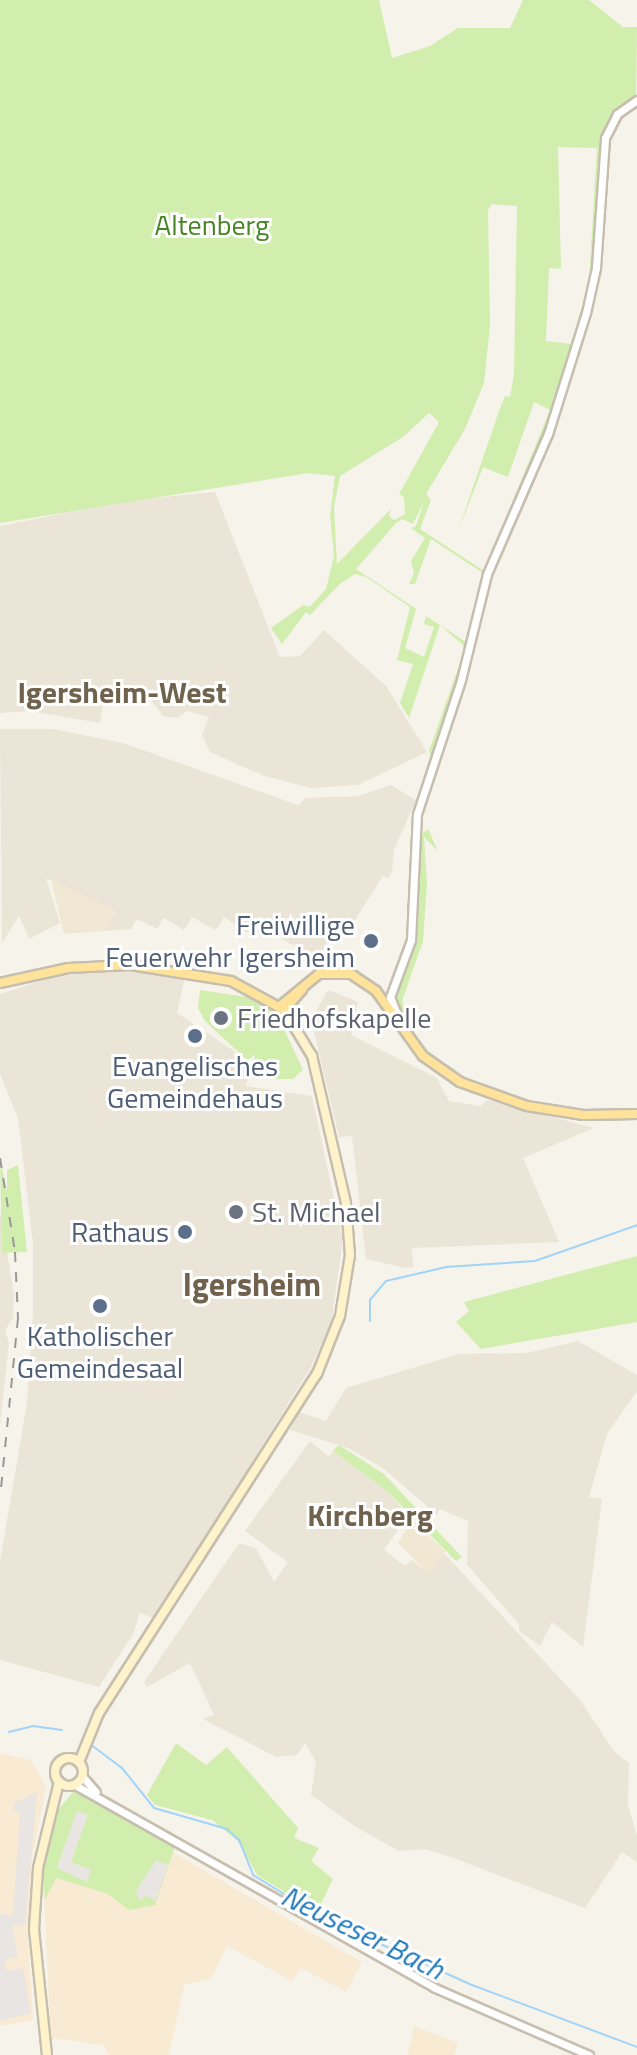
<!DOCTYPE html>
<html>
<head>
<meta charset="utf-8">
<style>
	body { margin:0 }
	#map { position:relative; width:637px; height:2055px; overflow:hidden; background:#f6f3ea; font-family:"Titillium Web",sans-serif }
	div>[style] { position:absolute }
	.residential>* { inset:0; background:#ebe5d8 }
	.commercial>* { inset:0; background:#f9ead4 }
	.education>* { inset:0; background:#f1e8d3 }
	.green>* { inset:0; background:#d1eeaf }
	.parking>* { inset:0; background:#e8e5e2 }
	.stream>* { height:2px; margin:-1px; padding:0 1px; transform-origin:1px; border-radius:1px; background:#a1d4f8 }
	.roads { filter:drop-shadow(2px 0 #c6beae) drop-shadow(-2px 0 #c6beae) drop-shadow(0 2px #c6beae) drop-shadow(0 -2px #c6beae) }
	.tertiary>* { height:7px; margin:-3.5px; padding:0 3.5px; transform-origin:3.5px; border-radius:3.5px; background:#fff }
	.secondary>* { height:8px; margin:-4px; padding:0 4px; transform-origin:4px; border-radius:4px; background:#fff3cb }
	.secondary>.ring { margin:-4px; padding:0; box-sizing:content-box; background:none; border:8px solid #fff3cb; border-radius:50% }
	.primary>* { height:8px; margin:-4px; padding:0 4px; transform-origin:4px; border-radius:4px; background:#ffe39a }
	.rail>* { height:2px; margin-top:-1px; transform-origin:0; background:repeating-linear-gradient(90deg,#999 0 10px,transparent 0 20px) }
	.dots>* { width:22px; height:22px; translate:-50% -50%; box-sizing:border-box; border:4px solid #fff; border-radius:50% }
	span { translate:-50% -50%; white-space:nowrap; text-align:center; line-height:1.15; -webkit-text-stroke:6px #fff; paint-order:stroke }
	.park-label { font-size:28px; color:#478523 }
	.service-label { font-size:28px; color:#4e5e75 }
	.right { translate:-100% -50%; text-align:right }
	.worship-label { font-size:28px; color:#5b616d }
	.left { translate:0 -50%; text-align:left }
	.neighbourhood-label { font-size:30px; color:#70624d; font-weight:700 }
	.water-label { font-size:30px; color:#227abb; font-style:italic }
	.quarter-label { font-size:32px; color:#70624d; font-weight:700 }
</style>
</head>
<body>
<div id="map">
	<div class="residential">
		<i style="clip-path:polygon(215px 492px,280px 657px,300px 656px,324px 630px,386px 686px,427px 752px,358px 785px,311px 788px,264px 776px,210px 752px,202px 735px,209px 717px,187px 711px,178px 718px,163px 716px,151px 700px,104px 695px,100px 723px,30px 711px,0 713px,0 526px,124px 501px)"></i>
		<i style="clip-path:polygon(0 729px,53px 729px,123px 743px,298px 805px,306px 798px,358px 796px,391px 785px,416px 800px,394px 850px,392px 872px,388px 878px,383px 876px,346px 934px,336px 929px,317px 959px,272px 933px,267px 938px,251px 928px,247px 932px,224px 917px,216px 930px,192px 917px,184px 930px,164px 918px,157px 929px,137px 919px,131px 929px,103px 931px,116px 912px,46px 878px,60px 923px,29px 939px,19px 916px,2px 943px)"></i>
		<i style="clip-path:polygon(103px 970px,185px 976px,177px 1013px,237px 1053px,249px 1072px,246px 1086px,312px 1096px,343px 1240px,331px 1324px,311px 1367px,166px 1600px,153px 1618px,140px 1613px,133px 1634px,99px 1687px,0 1660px,0 1561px,27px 1403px,33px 1314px,33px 1244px,18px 1118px,0 1074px,0 994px,50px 978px)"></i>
		<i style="clip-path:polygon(328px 990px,358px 1002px,351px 1035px,437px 1078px,449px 1101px,480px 1106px,488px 1100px,594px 1128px,523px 1158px,559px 1242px,412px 1248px,413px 1267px,405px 1268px,366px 1259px,352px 1136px,339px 1137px,311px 1020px)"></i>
		<i style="clip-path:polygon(0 1210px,14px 1293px,13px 1318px,5px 1330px,9px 1343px,0 1425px)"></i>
		<i style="clip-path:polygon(578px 1341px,637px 1375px,637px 1391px,607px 1434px,589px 1497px,602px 1499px,583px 1647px,552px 1622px,540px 1646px,519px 1631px,519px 1624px,467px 1565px,468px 1521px,440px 1509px,437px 1515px,383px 1468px,348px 1448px,290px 1430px,299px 1412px,326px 1421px,346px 1388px,459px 1354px,527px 1353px)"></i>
		<i style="clip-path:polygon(310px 1441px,329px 1457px,333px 1451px,388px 1492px,408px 1515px,384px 1550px,405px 1566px,411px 1560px,428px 1573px,444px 1553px,580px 1700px,615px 1753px,629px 1763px,628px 1805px,637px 1836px,637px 1862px,622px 1852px,585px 1908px,451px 1857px,425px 1849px,399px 1851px,356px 1827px,311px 1795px,316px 1762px,305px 1743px,297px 1755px,276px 1757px,203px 1719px,214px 1715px,190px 1663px,147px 1687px,144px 1682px,239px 1543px,256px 1548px,274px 1582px,288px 1562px,245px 1531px)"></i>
	</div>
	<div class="commercial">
		<i style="clip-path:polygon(0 1753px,31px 1760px,46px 1787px,32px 1858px,28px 1935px,33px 2020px,0 2026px)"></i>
		<i style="clip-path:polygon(77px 1797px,362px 1962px,346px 1992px,301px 1968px,292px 1981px,227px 1946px,211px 1979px,184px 1985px,169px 2055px,109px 2055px,103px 2045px,51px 2038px,43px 1880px,60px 1822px)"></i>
		<i style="clip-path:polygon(414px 2026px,458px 2043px,454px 2055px,408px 2055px)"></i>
	</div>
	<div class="education">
		<i style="clip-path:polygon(51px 879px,116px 911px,103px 931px,64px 934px)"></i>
		<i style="clip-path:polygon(412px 1520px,445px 1551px,428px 1574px,398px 1543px)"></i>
	</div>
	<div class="green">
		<i style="clip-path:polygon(evenodd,0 0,379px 0,392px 58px,430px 46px,458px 28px,510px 28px,523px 0,589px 0,623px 27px,637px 27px,636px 101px,608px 129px,596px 268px,548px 434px,498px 544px,434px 766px,429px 751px,463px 654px,463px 645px,440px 625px,409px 718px,400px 703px,413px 664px,397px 660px,410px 607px,366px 577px,355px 574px,341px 583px,310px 615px,306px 612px,282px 644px,271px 628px,303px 605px,310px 607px,326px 589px,334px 556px,330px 516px,335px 476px,308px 473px,0 523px,0 0,558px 147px,597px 148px,589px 281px,571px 344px,546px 341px,549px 268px,561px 269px,558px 147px,0 0,492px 204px,517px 206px,514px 374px,510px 397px,505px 396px,499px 411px,457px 534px,483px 467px,508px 477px,534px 402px,550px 410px,484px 571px,420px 529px,431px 500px,426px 494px,465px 429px,484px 383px,490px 326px,488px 210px,492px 204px,0 0,429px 413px,439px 422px,399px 494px,404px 497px,405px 514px,394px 520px,389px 516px,391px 509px,337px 564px,334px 507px,340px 476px,403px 437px,429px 413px,0 0,424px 502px,416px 526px,411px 528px,425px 538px,411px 561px,414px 573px,409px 584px,415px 584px,431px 539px,483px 573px,466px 642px,426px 616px,424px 624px,434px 627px,424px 657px,405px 648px,416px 609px,356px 569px,396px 523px,402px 519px,413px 524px,424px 502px)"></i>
		<i style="clip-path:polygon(428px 829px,438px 851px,424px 837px,427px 883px,423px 941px,402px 1001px,416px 1039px,398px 1008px,395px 989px,418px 929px,416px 855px,418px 837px)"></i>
		<i style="clip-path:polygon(200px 990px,253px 998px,276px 1012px,303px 1070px,293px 1079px,273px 1079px,252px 1070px,255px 1055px,247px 1060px,205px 1021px,198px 1008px)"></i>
		<i style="clip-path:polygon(0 1158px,7px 1191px,7px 1170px,18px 1165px,27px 1252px,2px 1253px)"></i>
		<i style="clip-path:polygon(637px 1256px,637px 1322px,481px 1349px,456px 1322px,469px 1311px,464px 1302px)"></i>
		<i style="clip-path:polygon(339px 1445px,384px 1474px,462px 1557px,456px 1561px,388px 1492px,333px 1451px)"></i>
		<i style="clip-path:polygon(176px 1743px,206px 1765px,227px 1747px,298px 1828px,294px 1838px,319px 1848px,311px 1861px,333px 1879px,317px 1912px,257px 1875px,238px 1841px,212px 1820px,155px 1805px,147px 1795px)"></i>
		<i style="clip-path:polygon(evenodd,83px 1791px,176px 1844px,155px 1905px,129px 1910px,108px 1894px,56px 1878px,45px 1900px,42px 1867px,58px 1810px,73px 1792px,83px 1791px,77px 1811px,87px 1815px,71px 1862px,87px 1882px,57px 1867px,77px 1811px)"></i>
	</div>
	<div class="parking">
		<i style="clip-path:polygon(37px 1792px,25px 1924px,12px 1926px,18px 1956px,5px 1961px,6px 1971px,23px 1968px,31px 2013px,0 2021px,0 1914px,13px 1915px,20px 1812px,13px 1810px,14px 1803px)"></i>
		<i style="clip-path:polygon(77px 1811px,88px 1815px,71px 1862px,91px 1870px,87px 1882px,57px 1868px)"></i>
		<i style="clip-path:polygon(156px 1860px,168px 1865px,156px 1900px,145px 1896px,140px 1901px,136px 1891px)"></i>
	</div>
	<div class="stream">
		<i style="left:370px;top:1321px;width:21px;rotate:-90deg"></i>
		<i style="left:370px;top:1300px;width:25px;rotate:-50deg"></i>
		<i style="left:386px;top:1281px;width:62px;rotate:-13.1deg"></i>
		<i style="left:446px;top:1267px;width:89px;rotate:-3.9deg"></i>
		<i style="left:535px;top:1261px;width:108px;rotate:-19.4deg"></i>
		<i style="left:9px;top:1732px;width:25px;rotate:-14deg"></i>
		<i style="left:33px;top:1726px;width:29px;rotate:8deg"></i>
		<i style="left:90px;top:1744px;width:40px;rotate:37deg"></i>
		<i style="left:122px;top:1768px;width:51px;rotate:51.3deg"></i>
		<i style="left:154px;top:1808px;width:76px;rotate:16deg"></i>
		<i style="left:227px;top:1829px;width:16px;rotate:43deg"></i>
		<i style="left:239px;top:1840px;width:38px;rotate:68deg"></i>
		<i style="left:253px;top:1875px;width:84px;rotate:31.4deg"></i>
		<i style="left:325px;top:1919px;width:161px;rotate:24.2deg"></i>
		<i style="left:472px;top:1985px;width:176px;rotate:20.6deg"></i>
	</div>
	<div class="roads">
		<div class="tertiary">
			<i style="left:399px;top:1019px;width:24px;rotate:-112deg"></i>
			<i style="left:390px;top:997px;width:61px;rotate:-69.8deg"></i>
			<i style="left:411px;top:940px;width:126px;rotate:-87.3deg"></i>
			<i style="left:417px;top:814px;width:141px;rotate:-71.8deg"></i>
			<i style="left:461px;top:680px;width:109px;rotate:-76.2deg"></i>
			<i style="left:487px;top:574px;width:153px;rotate:-66.5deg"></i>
			<i style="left:548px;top:434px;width:127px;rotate:-72.6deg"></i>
			<i style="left:586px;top:313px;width:46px;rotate:-77.5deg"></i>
			<i style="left:596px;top:268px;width:130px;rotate:-86deg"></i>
			<i style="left:605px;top:138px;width:27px;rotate:-63deg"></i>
			<i style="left:617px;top:114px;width:24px;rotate:-35deg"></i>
			<i style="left:82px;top:1776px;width:21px;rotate:49deg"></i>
			<i style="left:75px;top:1785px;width:413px;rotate:29.4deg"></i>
			<i style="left:435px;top:1988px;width:168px;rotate:23.5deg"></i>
		</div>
		<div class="secondary">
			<i class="ring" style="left:55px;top:1758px;width:20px;height:20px"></i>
			<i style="left:79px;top:1762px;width:53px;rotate:-67.8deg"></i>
			<i style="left:99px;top:1713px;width:403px;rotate:-57.3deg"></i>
			<i style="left:317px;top:1374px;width:62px;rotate:-68.4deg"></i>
			<i style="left:340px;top:1316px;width:62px;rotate:-80.7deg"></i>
			<i style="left:350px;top:1255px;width:52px;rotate:-94.4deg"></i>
			<i style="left:346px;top:1203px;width:151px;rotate:-103deg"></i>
			<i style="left:312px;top:1056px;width:54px;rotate:-121.3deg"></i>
			<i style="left:47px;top:2055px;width:127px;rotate:-95.9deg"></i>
			<i style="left:34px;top:1929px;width:61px;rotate:-86.2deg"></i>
			<i style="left:38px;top:1868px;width:89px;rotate:-76.3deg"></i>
		</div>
		<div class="primary">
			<i style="left:0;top:983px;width:70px;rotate:-12.4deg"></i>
			<i style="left:68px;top:968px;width:62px;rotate:-2.8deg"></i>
			<i style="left:130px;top:965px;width:102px;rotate:9deg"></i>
			<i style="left:231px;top:981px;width:60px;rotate:28.7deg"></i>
			<i style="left:284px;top:1010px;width:27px;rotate:-48deg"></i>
			<i style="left:280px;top:1006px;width:50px;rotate:-39.4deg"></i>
			<i style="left:319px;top:974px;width:32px"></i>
			<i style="left:351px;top:974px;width:30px;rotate:34deg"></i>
			<i style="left:376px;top:991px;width:80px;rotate:54.1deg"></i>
			<i style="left:423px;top:1056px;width:45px;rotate:35.1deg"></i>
			<i style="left:460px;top:1082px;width:71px;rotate:19.7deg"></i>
			<i style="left:527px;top:1106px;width:57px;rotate:9.1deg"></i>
			<i style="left:583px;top:1115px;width:54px;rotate:-1.1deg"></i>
		</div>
	</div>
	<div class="rail">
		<i style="left:0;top:1158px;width:95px;rotate:80.9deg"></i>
		<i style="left:15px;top:1252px;width:66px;rotate:87.4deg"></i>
		<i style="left:18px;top:1318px;width:180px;rotate:95.7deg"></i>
	</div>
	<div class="dots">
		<i style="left:371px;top:941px;background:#5c6f8a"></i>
		<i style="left:221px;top:1018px;background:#6b7280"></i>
		<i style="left:195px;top:1036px;background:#5c6f8a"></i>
		<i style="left:236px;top:1212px;background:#6b7280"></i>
		<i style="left:185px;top:1232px;background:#5c6f8a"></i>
		<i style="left:100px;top:1306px;background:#5c6f8a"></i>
	</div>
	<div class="park-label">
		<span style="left:212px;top:225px">Altenberg</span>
	</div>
	<div class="service-label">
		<span class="right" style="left:355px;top:941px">Freiwillige<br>Feuerwehr Igersheim</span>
		<span style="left:195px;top:1082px">Evangelisches<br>Gemeindehaus</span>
		<span class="right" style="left:169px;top:1232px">Rathaus</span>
		<span style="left:100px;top:1352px">Katholischer<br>Gemeindesaal</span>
	</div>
	<div class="worship-label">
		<span class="left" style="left:237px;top:1018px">Friedhofskapelle</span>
		<span class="left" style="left:252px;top:1212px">St. Michael</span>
	</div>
	<div class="neighbourhood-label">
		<span style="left:122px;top:692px">Igersheim-West</span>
		<span style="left:370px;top:1515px">Kirchberg</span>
	</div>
	<div class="water-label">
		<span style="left:363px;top:1932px;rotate:26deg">Neuseser Bach</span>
	</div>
	<div class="quarter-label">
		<span style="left:252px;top:1284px">Igersheim</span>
	</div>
</div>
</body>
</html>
